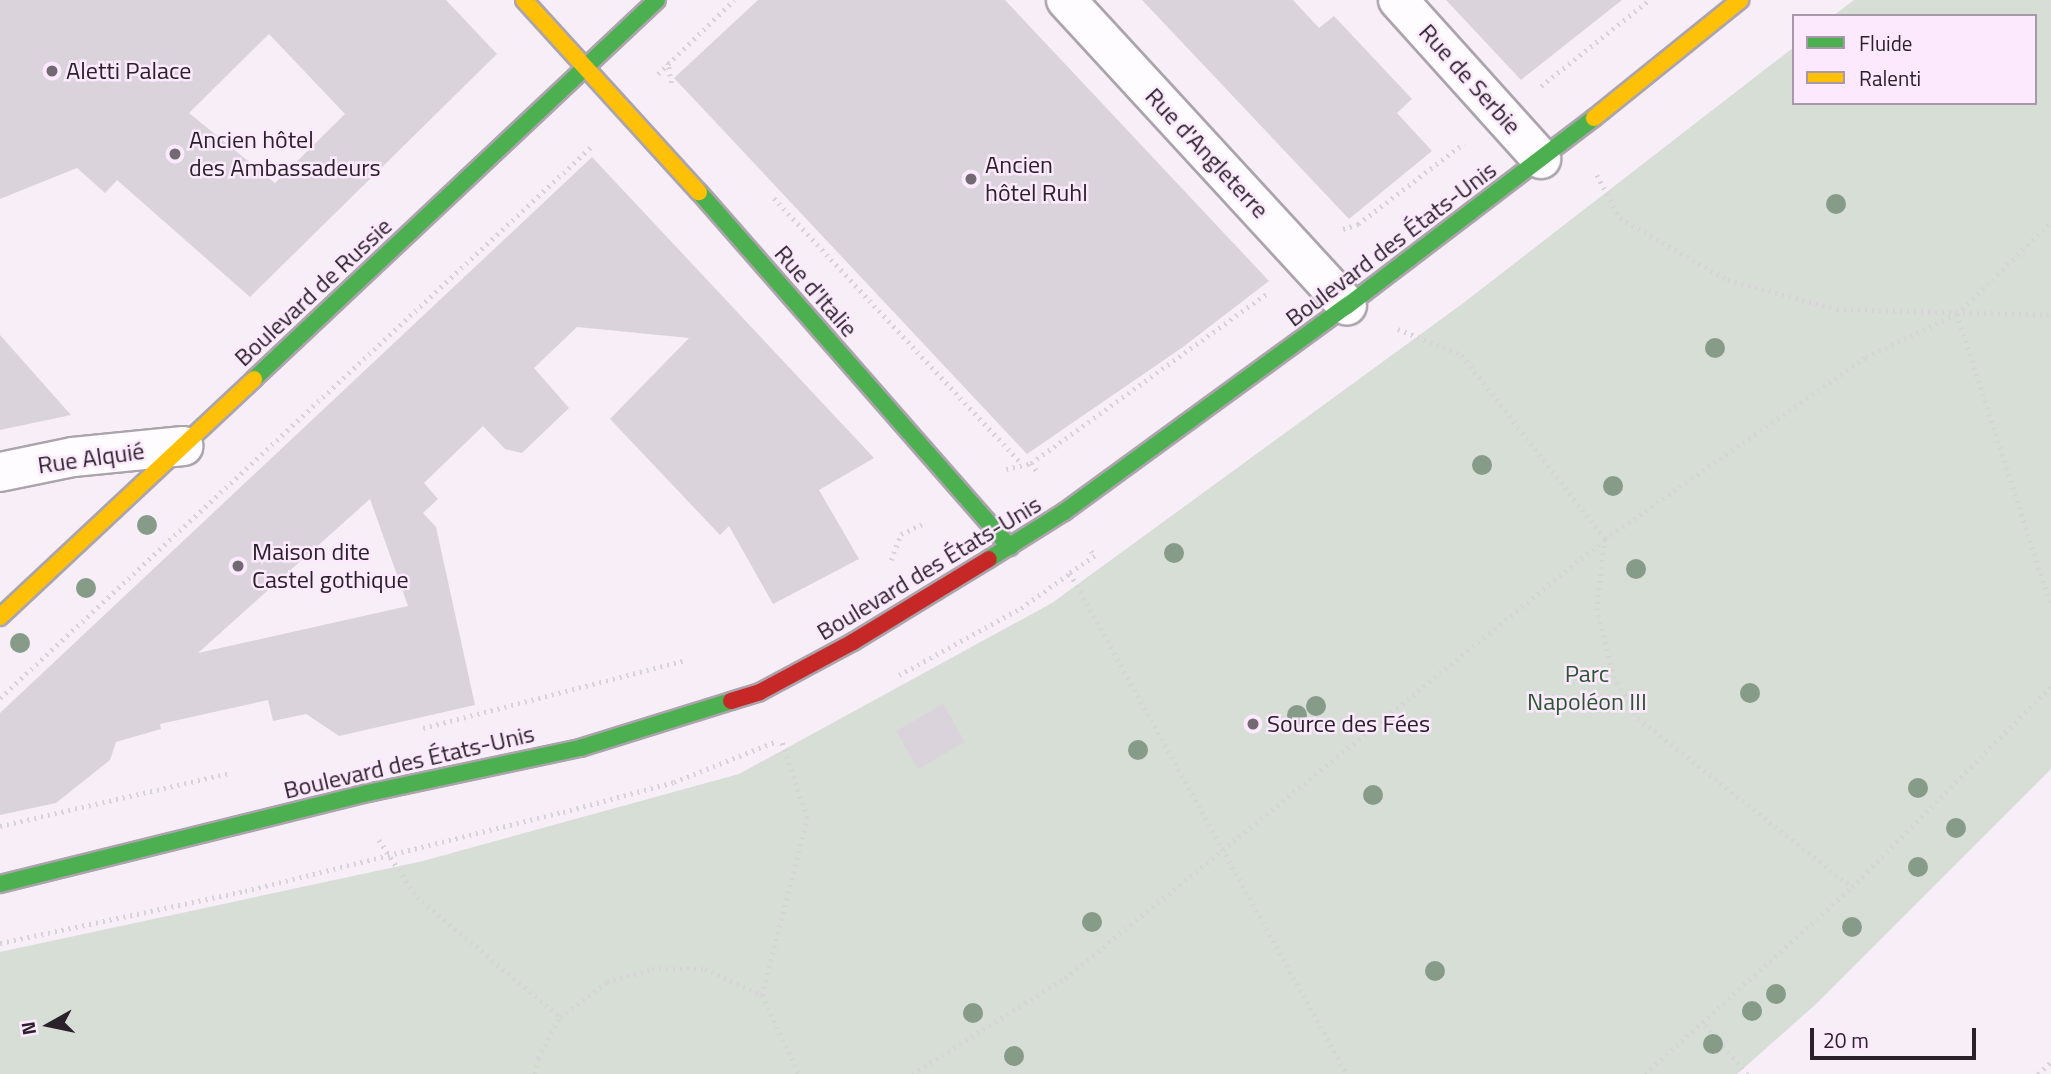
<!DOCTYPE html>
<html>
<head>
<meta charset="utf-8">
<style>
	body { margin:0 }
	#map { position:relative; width:2051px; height:1074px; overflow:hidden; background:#f8eef8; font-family:"Titillium Web",sans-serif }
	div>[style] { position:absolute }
	.green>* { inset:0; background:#d6ded6 }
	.building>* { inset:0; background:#dbd3dc; transform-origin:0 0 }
	.path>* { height:4.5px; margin-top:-2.25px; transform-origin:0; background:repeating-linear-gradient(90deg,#d6d4d6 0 2px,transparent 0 7px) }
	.roads { filter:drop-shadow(2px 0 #aca4ac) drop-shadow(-2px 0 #aca4ac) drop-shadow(0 2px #aca4ac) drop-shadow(0 -2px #aca4ac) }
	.street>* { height:38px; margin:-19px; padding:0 19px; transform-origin:19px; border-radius:19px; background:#fefcfe }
	.fast>* { height:16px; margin:-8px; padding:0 8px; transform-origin:8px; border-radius:8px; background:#4caf50 }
	.slow>* { height:16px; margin:-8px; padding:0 8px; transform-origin:8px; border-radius:8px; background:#ffc107 }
	.jam>* { height:16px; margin:-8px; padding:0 8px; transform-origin:8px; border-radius:8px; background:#c62828 }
	.trees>* { width:20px; height:20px; margin:-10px; border-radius:50%; background:#879b89 }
	.dots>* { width:19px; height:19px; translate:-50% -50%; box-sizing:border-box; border:4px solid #fce9fd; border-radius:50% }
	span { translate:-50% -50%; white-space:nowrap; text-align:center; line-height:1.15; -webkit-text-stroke:5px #fce9fd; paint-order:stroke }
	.poi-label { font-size:24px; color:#2a212a }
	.left { translate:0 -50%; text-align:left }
	.street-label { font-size:24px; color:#2a212a }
	.park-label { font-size:24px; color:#2a572f }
	.legend { position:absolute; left:1792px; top:14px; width:245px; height:91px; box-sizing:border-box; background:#fce9fd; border:2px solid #a899a9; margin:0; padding:9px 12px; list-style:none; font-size:21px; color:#2a212a }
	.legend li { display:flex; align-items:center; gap:14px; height:35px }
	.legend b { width:35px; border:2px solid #a899a9 }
	.north { position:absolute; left:14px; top:990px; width:70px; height:70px; -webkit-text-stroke:5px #fce9fd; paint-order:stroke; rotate:261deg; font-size:19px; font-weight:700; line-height:28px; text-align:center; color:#2a212a }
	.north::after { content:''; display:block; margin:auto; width:24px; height:32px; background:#2a212a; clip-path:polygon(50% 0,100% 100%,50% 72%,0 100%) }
	.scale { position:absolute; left:1810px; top:1028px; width:166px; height:32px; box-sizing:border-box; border:4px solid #2a212a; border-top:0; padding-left:9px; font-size:21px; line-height:24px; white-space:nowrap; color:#2a212a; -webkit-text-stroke:5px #fce9fd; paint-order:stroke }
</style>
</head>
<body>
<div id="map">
	<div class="green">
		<i style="clip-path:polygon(1854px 0,2051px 0,2051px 769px,1815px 1005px,1737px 1074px,0 1074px,0 952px,423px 861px,739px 774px,1052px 603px,1462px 304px,1794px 47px,1794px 103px,2035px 103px,2035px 16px,1833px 16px)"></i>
	</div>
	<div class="building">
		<i style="clip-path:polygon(evenodd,0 0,446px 0,497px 54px,250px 297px,117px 180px,105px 193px,77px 168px,0 199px,0 0,269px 34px,345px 114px,275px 183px,189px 113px,269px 34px)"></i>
		<i style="clip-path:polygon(758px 0,1005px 0,1269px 281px,1183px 347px,1027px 454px,674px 78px)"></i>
		<i style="clip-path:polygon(1142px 0,1293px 0,1319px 28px,1334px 16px,1412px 99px,1397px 113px,1432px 151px,1349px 219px)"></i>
		<i style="clip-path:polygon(1446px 0,1622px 0,1521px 80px)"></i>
		<i style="clip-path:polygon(evenodd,592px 157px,874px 458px,819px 490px,859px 559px,773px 604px,729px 526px,720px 535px,610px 419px,689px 338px,577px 327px,534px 368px,569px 408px,522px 453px,505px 449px,483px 426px,424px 483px,438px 499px,423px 513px,436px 527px,475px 705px,339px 736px,306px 714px,273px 721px,268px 700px,160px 724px,161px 729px,116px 742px,110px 760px,56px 803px,0 815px,0 713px,592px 157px,370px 499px,408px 606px,198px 653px,370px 499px)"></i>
		<i style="clip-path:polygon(0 335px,71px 415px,0 430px)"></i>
		<i style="left:943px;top:704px;width:44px;height:54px;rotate:60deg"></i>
	</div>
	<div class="path">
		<i style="left:658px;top:74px;width:14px;rotate:-45deg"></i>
		<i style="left:668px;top:64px;width:5px;rotate:-127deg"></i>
		<i style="left:671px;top:83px;width:19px;rotate:-99deg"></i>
		<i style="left:668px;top:64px;width:92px;rotate:-44.1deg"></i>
		<i style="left:1541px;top:86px;width:138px;rotate:-38.5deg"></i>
		<i style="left:1597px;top:175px;width:49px;rotate:61.9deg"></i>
		<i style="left:1620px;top:218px;width:125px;rotate:29.9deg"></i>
		<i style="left:1728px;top:280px;width:113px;rotate:14.9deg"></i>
		<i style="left:1837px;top:309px;width:214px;rotate:1.6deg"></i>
		<i style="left:774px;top:198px;width:362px;rotate:47deg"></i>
		<i style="left:1343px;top:229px;width:16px;rotate:-18deg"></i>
		<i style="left:1358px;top:224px;width:133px;rotate:-37.4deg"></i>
		<i style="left:1957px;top:314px;width:306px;rotate:72.1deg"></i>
		<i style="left:1398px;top:329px;width:69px;rotate:22.1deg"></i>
		<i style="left:1462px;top:355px;width:233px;rotate:52.1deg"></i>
		<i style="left:1605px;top:539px;width:69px;rotate:96.6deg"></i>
		<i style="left:1597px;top:608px;width:70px;rotate:76deg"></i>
		<i style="left:1614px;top:676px;width:48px;rotate:60.3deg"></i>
		<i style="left:1638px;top:718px;width:273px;rotate:38.3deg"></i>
		<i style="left:1031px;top:463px;width:292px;rotate:-35.7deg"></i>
		<i style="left:1006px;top:469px;width:26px;rotate:-13deg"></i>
		<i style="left:1031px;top:463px;width:10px;rotate:53deg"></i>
		<i style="left:1091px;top:551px;width:6px;rotate:51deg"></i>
		<i style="left:1095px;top:556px;width:30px;rotate:146deg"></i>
		<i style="left:1070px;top:573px;width:572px;rotate:61.06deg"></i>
		<i style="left:891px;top:560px;width:28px;rotate:-69deg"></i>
		<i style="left:901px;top:534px;width:26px;rotate:-25deg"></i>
		<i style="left:899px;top:675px;width:139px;rotate:-28.8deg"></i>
		<i style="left:1021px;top:608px;width:60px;rotate:-35.5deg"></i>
		<i style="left:0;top:698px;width:811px;rotate:-43deg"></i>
		<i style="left:423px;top:728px;width:268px;rotate:-14.5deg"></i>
		<i style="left:0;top:826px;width:236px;rotate:-13deg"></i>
		<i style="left:379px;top:840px;width:69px;rotate:56.3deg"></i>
		<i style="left:417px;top:897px;width:187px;rotate:40deg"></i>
		<i style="left:0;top:943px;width:250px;rotate:-12deg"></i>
		<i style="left:245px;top:891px;width:328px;rotate:-14deg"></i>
		<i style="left:563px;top:812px;width:115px;rotate:-15.1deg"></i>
		<i style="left:674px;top:782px;width:111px;rotate:-21.7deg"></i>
		<i style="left:762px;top:995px;width:183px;rotate:-75.7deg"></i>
		<i style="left:807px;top:818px;width:82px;rotate:-108.4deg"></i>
		<i style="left:1705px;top:1025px;width:65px;rotate:49.4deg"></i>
		<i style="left:535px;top:1074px;width:16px;rotate:-79deg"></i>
		<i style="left:538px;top:1058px;width:47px;rotate:-61.8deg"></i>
		<i style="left:560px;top:1017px;width:59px;rotate:-36.7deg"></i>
		<i style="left:607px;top:982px;width:47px;rotate:-16.1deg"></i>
		<i style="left:652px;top:969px;width:53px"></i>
		<i style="left:705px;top:969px;width:63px;rotate:24.5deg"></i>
		<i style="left:762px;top:995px;width:87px;rotate:64.9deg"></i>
		<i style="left:912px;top:1074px;width:181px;rotate:-32.1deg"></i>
		<i style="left:1065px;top:978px;width:696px;rotate:-39.11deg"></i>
		<i style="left:1605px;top:539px;width:318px;rotate:-34.9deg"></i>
		<i style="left:1866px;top:357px;width:101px;rotate:-25.3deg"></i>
		<i style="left:1957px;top:314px;width:132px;rotate:-44.4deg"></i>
		<i style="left:1645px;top:1074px;width:279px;rotate:-42.1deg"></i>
		<i style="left:1852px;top:887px;width:283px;rotate:-45.3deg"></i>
		<i style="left:2038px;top:1074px;width:18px;rotate:-43deg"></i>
	</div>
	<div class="roads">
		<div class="street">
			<i style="left:1066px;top:0;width:415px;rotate:47.4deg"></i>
			<i style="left:1398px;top:0;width:214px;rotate:48deg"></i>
			<i style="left:0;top:472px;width:75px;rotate:-11.6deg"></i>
			<i style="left:73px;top:457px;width:111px;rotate:-5.7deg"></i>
		</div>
		<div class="fast">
			<i style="left:699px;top:192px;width:472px;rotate:48.8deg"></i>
			<i style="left:254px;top:379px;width:553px;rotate:-43.24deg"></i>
			<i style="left:989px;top:559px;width:89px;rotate:-32.1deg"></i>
			<i style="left:1064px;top:512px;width:350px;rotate:-36.1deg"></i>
			<i style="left:1347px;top:306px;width:310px;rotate:-37.3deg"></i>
			<i style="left:0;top:884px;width:379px;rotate:-13.9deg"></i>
			<i style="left:368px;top:793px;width:217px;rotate:-12deg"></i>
			<i style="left:580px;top:748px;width:158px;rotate:-17.3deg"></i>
		</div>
		<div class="slow">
			<i style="left:524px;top:0;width:260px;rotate:47.7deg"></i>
			<i style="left:1594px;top:118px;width:188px;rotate:-38.9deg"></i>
			<i style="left:0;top:617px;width:348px;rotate:-43.1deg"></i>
		</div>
		<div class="jam">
			<i style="left:731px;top:701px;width:30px;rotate:-17deg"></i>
			<i style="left:760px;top:692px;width:106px;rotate:-28.3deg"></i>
			<i style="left:853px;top:642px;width:159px;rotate:-31.4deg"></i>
		</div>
	</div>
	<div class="trees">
		<i style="left:1836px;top:204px"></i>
		<i style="left:1715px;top:348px"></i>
		<i style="left:1482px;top:465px"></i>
		<i style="left:1613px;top:486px"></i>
		<i style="left:147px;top:525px"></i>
		<i style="left:1174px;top:553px"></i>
		<i style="left:1636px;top:569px"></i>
		<i style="left:86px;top:588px"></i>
		<i style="left:20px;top:643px"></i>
		<i style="left:1750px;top:693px"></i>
		<i style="left:1316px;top:706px"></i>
		<i style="left:1297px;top:715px"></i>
		<i style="left:1138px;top:750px"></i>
		<i style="left:1918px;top:788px"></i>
		<i style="left:1373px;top:795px"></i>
		<i style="left:1956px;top:828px"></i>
		<i style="left:1918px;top:867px"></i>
		<i style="left:1092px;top:922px"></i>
		<i style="left:1852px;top:927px"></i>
		<i style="left:1435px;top:971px"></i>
		<i style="left:1776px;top:994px"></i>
		<i style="left:1752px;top:1011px"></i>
		<i style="left:973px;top:1013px"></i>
		<i style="left:1713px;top:1044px"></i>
		<i style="left:1014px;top:1056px"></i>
	</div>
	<div class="dots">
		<i style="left:52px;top:71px;background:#726972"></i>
		<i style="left:175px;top:154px;background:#726972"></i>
		<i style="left:971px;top:179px;background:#726972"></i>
		<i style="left:238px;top:566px;background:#726972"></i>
		<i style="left:1253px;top:724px;background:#726972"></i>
	</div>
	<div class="poi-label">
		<span class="left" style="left:66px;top:71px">Aletti Palace</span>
		<span class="left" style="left:189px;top:154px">Ancien hôtel<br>des Ambassadeurs</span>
		<span class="left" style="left:985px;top:179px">Ancien<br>hôtel Ruhl</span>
		<span class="left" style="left:252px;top:566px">Maison dite<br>Castel gothique</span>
		<span class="left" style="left:1267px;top:724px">Source des Fées</span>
	</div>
	<div class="street-label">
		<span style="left:1470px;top:79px;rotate:48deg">Rue de Serbie</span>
		<span style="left:1207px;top:153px;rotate:47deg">Rue d'Angleterre</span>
		<span style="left:1391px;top:244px;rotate:-37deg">Boulevard des États-Unis</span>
		<span style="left:816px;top:291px;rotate:49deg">Rue d'Italie</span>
		<span style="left:313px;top:292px;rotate:-43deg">Boulevard de Russie</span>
		<span style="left:91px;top:458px;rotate:-8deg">Rue Alquié</span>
		<span style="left:929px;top:568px;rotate:-31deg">Boulevard des États-Unis</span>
		<span style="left:409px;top:762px;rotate:-13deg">Boulevard des États-Unis</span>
	</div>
	<div class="park-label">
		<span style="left:1587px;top:688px">Parc<br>Napoléon III</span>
	</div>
	<ul class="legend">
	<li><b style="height:9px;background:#4caf50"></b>Fluide</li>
	<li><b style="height:9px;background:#ffc107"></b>Ralenti</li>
	</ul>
	<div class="north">N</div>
	<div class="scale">20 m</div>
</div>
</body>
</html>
